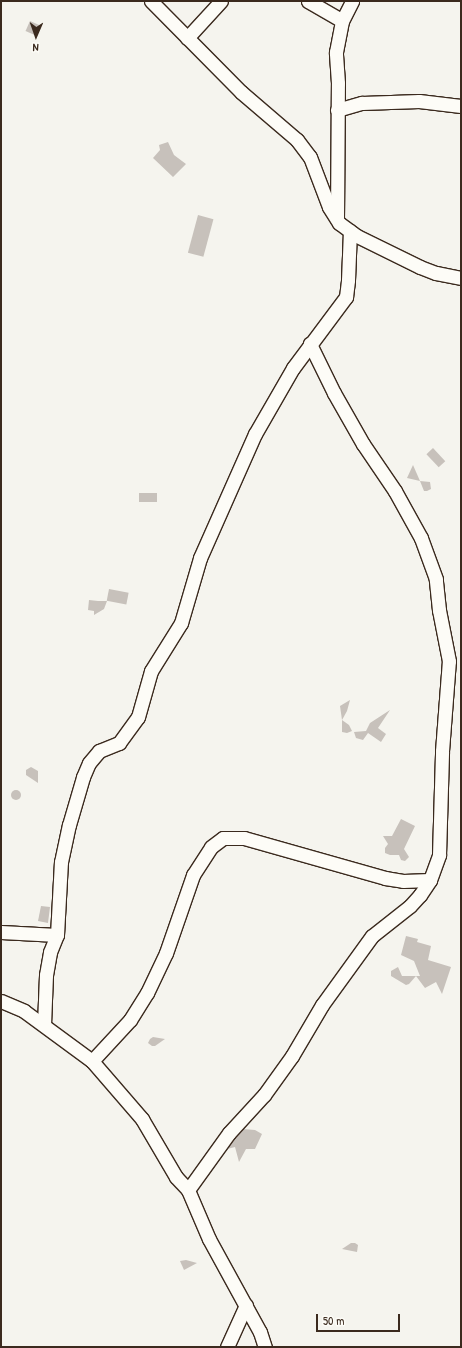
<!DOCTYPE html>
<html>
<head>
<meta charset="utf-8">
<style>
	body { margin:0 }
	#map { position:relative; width:462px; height:1348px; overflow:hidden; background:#f5f4ee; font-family:"Patrick Hand",sans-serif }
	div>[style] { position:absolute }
	.building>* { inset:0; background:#c7c1bb; transform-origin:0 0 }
	.round { border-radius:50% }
	.roads { filter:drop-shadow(1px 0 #3b2a1e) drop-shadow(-1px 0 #3b2a1e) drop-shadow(0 1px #3b2a1e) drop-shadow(0 -1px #3b2a1e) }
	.street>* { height:13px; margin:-6.5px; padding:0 6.5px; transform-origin:6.5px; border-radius:6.5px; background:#fdfcf7 }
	span { translate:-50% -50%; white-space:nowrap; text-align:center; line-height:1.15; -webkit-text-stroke:3px #fdfcf7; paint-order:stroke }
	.frame { position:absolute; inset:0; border:2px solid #3b2a1e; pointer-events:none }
	.north { position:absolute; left:16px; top:16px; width:40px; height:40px; -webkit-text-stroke:3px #fdfcf7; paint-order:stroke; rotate:182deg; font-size:11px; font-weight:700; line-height:16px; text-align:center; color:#3b2a1e }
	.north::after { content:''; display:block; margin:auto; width:14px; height:18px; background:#3b2a1e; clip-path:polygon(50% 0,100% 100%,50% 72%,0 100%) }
	.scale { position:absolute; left:316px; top:1314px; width:84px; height:18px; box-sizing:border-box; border:2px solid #3b2a1e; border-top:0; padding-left:5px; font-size:12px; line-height:14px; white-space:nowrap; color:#3b2a1e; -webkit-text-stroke:3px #fdfcf7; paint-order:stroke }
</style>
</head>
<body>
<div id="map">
	<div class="building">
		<i style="left:30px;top:21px;width:10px;height:11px;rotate:24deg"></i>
		<i style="clip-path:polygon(168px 142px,174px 155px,186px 164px,173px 177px,153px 158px,160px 150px,159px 145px)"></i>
		<i style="left:198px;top:215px;width:16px;height:39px;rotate:15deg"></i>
		<i style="left:433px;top:448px;width:18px;height:9px;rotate:47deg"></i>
		<i style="clip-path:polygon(413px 465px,420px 481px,407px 478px)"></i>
		<i style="clip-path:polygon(420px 481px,430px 482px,431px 489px,427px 491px,424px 491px)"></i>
		<i style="left:139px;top:493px;width:18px;height:9px"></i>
		<i style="left:109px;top:589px;width:20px;height:12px;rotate:11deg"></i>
		<i style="clip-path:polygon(89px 600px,98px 601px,107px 601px,104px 609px,94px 615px,94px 611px,88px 610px)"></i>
		<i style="clip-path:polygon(350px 700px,347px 711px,342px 720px,340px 706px)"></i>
		<i style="clip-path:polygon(390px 710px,378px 728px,386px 734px,381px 742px,368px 733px,363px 740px,356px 738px,354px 732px,366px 731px,370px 723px)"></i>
		<i style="clip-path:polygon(342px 720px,349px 725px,352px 731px,347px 733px,342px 732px)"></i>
		<i style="clip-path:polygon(31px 767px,38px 771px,38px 783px,26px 775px,26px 770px)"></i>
		<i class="round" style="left:11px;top:790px;width:10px;height:10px"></i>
		<i style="clip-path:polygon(401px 819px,415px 826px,404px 849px,409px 857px,405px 861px,401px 860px,399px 855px,390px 855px,385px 853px,385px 848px,388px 844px,383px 836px,392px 836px)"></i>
		<i style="clip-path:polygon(41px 906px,50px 907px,48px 923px,38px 921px)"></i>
		<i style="clip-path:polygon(406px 936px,418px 939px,417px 942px,431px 946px,428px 960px,451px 967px,442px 994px,436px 982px,425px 988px,416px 976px,409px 984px,406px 985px,391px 976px,391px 971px,398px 967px,402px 976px,420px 976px,414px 961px,401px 955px)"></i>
		<i style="clip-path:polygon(153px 1037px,165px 1039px,155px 1046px,152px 1046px,148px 1043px,150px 1039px)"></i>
		<i style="clip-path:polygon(243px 1129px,255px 1130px,262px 1134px,255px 1149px,246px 1149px,239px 1162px,235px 1147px,227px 1149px)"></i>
		<i style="clip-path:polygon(351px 1243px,355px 1243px,358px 1245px,357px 1252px,342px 1249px)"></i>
		<i style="clip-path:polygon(186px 1260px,197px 1263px,184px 1270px,180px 1261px)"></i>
	</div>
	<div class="roads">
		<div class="street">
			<i style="left:151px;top:1px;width:128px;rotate:45.3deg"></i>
			<i style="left:241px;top:92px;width:74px;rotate:40.6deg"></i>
			<i style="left:297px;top:140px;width:21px;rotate:53deg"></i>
			<i style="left:310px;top:157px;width:53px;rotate:69.2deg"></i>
			<i style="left:329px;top:207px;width:19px;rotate:58deg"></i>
			<i style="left:339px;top:223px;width:22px;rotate:36deg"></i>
			<i style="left:357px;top:236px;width:70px;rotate:26.2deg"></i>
			<i style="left:420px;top:267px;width:17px;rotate:21deg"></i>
			<i style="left:436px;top:273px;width:25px;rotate:11deg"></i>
			<i style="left:308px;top:1px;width:39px;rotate:30deg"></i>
			<i style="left:187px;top:38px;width:50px;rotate:-47.4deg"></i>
			<i style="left:337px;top:110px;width:26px;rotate:-16deg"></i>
			<i style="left:362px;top:103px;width:57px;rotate:-2deg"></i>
			<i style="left:419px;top:101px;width:42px;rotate:6.8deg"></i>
			<i style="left:337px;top:219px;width:136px;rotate:-89.6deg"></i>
			<i style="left:338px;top:83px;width:31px;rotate:-94deg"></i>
			<i style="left:336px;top:52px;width:32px;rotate:-79deg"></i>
			<i style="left:342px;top:21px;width:22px;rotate:-63deg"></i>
			<i style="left:1px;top:932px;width:56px;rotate:3.1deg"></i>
			<i style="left:1px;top:1001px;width:25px;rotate:23deg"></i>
			<i style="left:24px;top:1011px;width:84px;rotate:36.3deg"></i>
			<i style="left:92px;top:1061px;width:77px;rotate:49.2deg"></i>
			<i style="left:142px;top:1119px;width:67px;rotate:59.6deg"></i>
			<i style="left:176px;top:1177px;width:18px;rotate:47deg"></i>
			<i style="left:188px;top:1190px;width:53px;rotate:66.8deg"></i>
			<i style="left:209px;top:1239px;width:106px;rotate:61.3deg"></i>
			<i style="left:260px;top:1332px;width:16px;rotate:72deg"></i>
			<i style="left:44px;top:1025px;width:50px;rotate:-87.7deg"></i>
			<i style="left:46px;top:975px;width:23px;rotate:-80deg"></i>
			<i style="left:50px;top:952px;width:18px;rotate:-68deg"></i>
			<i style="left:57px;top:935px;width:73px;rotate:-86.9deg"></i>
			<i style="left:61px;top:862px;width:38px;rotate:-78deg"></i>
			<i style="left:69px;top:825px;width:50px;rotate:-73.7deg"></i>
			<i style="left:83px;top:777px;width:15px;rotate:-67deg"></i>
			<i style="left:89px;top:763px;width:16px;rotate:-50deg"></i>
			<i style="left:99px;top:751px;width:22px;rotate:-22deg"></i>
			<i style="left:119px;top:743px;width:32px;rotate:-54deg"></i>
			<i style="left:138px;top:717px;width:48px;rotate:-74.2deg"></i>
			<i style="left:151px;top:671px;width:57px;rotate:-58deg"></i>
			<i style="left:181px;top:623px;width:68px;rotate:-73.7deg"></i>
			<i style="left:200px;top:558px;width:136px;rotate:-66.1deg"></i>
			<i style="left:255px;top:434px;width:76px;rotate:-60.1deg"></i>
			<i style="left:293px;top:368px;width:89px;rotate:-53.3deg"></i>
			<i style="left:346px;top:297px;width:17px;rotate:-83deg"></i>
			<i style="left:348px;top:280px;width:49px;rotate:-87.7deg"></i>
			<i style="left:92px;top:1061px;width:56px;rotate:-47.2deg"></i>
			<i style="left:130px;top:1020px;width:32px;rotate:-58deg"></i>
			<i style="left:147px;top:993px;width:44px;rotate:-64.6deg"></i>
			<i style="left:166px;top:953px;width:83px;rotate:-70.9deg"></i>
			<i style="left:193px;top:875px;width:33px;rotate:-57deg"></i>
			<i style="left:211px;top:847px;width:15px;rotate:-37deg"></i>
			<i style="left:223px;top:838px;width:21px"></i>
			<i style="left:244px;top:838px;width:147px;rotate:15.8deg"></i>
			<i style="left:385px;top:878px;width:18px;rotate:9deg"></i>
			<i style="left:403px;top:881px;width:27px;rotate:-2deg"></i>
			<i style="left:188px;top:1190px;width:70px;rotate:-54.3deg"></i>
			<i style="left:229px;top:1133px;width:52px;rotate:-47.4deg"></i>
			<i style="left:264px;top:1095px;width:48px;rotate:-54.3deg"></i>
			<i style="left:292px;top:1056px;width:59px;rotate:-59.5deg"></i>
			<i style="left:322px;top:1005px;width:85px;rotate:-54.1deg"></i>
			<i style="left:372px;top:936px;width:48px;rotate:-38.3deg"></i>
			<i style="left:410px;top:906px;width:15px;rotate:-48deg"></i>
			<i style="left:420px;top:895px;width:18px;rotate:-56deg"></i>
			<i style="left:430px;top:880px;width:27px;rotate:-70deg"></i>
			<i style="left:439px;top:855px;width:104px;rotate:-88.3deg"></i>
			<i style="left:442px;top:751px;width:90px;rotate:-85.6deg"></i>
			<i style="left:449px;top:661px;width:52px;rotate:-101.1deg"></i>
			<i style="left:439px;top:610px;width:31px;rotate:-96deg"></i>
			<i style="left:436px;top:579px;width:44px;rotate:-110.1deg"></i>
			<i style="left:421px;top:538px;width:54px;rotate:-119deg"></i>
			<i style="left:395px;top:491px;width:57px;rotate:-124.2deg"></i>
			<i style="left:363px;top:444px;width:59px;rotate:-119.6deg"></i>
			<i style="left:334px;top:393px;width:55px;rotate:-116.1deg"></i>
			<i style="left:227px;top:1347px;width:46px;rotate:-65.7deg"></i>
		</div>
	</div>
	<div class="frame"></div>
	<div class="north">N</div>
	<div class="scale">50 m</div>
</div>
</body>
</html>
